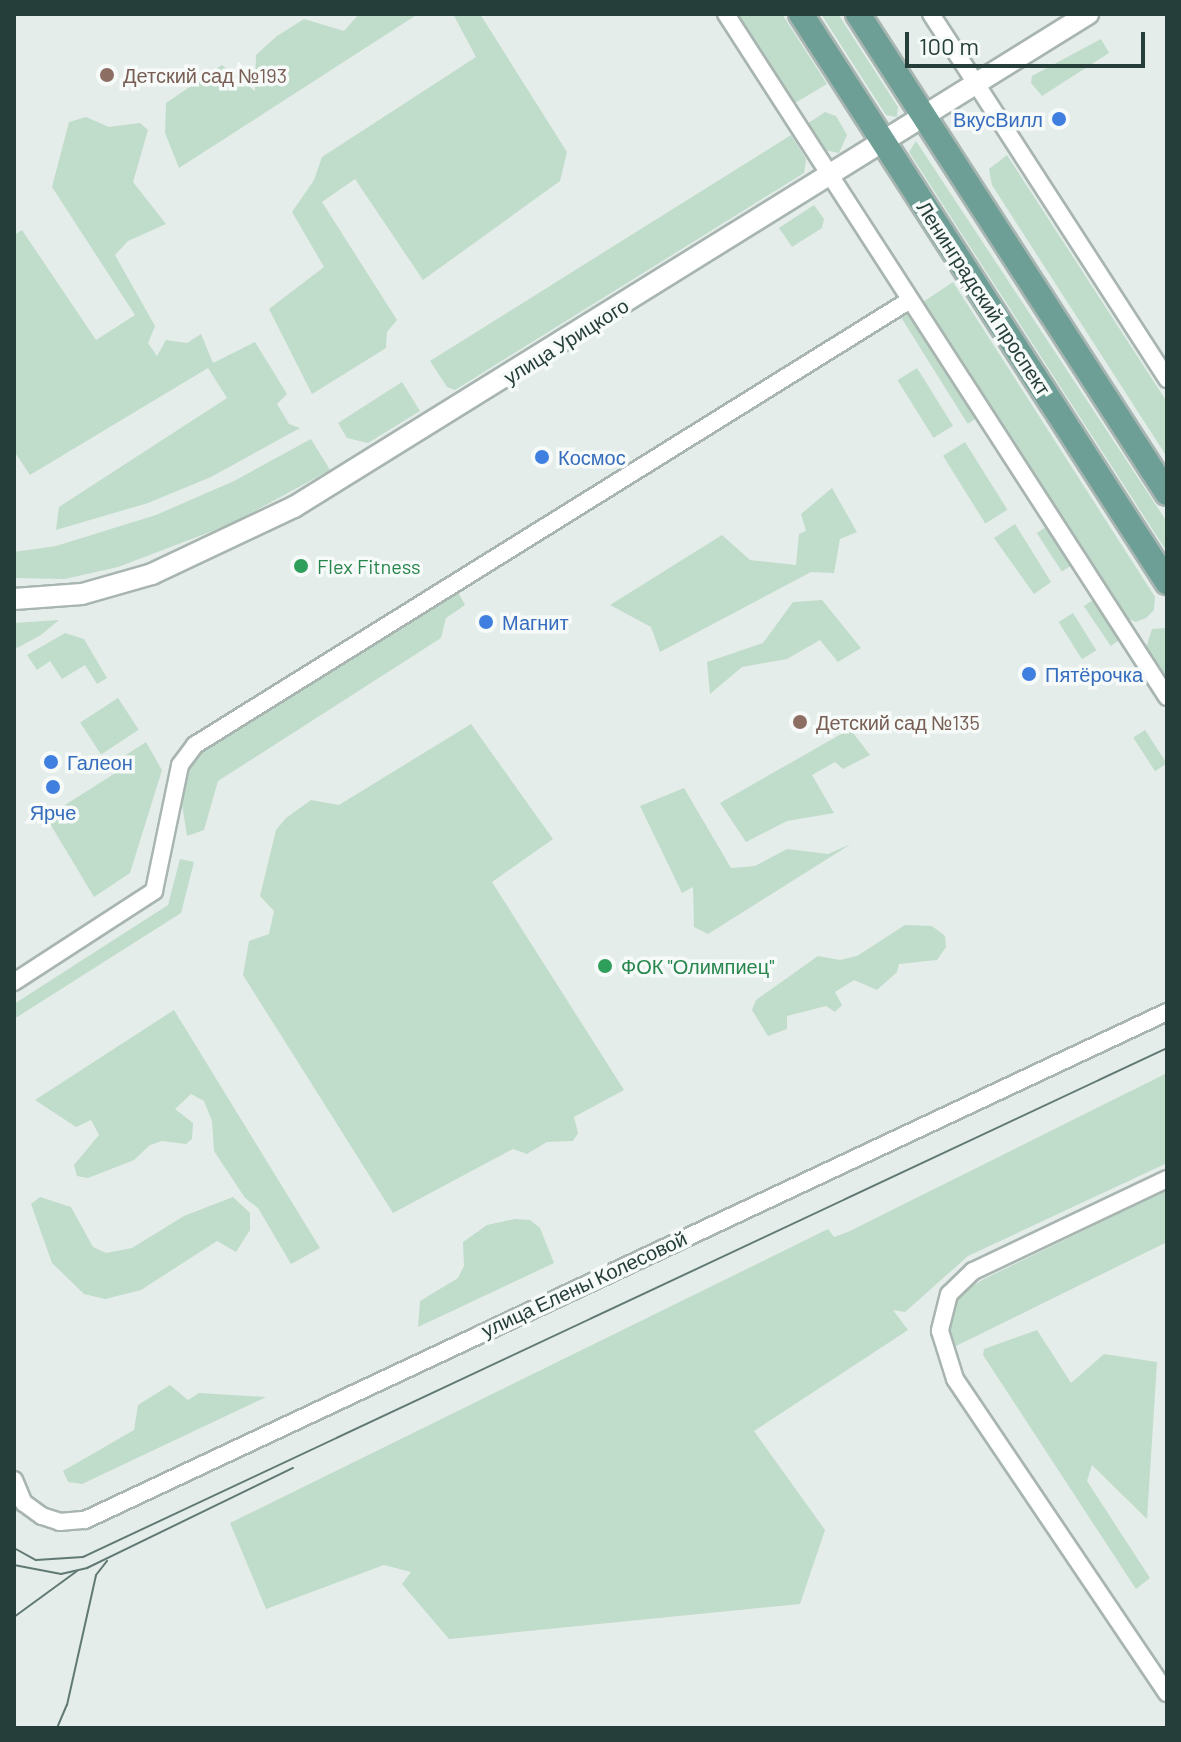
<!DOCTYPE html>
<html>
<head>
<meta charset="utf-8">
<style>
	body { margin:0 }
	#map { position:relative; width:1181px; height:1742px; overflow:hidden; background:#e5edea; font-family:Barlow,sans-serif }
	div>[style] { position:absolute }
	.green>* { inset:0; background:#c0dcca; transform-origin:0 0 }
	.roads { filter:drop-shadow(2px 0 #a8b5b1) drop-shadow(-2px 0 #a8b5b1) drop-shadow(0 2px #a8b5b1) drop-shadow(0 -2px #a8b5b1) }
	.minor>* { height:16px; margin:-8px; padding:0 8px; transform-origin:8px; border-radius:8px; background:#fff }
	.tertiary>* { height:20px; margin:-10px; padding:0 10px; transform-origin:10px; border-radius:10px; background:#fff }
	.primary>* { height:24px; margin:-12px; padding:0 12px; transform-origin:12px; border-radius:12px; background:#6d9f96 }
	.tram>* { height:2px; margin:-1px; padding:0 1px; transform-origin:1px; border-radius:1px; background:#607974 }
	.dots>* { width:22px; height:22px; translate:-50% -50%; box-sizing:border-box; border:4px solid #f6faf8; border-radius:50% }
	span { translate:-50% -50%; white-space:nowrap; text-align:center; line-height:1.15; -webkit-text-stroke:7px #f6faf8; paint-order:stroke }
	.education-label { font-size:20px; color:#785e54 }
	.left { translate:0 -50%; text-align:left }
	.shop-label { font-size:20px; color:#366cbe }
	.right { translate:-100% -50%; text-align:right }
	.street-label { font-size:20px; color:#263e39 }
	.leisure-label { font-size:20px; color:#27864d }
	.frame { position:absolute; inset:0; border:16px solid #263e39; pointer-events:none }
	.scale { position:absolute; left:905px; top:32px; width:240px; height:36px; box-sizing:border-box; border:4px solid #263e39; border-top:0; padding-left:10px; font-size:24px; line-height:28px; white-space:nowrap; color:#263e39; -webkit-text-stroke:6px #f6faf8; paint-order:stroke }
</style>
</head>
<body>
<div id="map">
	<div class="green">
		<i style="clip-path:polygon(359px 14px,418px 14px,179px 168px,165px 133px,166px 103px,222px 65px,255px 91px,256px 55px,277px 36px,304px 19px,344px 31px)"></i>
		<i style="clip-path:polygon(453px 14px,480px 14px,567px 152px,560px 181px,423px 280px,355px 179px,322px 202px,397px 320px,387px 332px,386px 348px,312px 394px,269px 309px,324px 267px,292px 212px,314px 180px,322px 157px,476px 57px)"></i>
		<i style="clip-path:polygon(738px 14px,782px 14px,827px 84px,795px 103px)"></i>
		<i style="clip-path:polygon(821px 14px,838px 14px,898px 107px,897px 117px,886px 115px)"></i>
		<i style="clip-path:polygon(1101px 39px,1109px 53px,1042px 96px,1031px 83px,1032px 76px)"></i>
		<i style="clip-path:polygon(825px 112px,836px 116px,847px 135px,839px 153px,824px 150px,807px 124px)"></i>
		<i style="clip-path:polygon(86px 117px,109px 127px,140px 123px,148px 130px,133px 182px,166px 224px,128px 241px,115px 255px,155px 326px,148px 343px,157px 356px,166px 340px,187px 343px,201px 334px,213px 363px,255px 342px,287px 394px,277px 404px,289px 424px,300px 428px,211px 477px,148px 503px,56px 530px,59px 507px,227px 398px,208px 368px,30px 475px,14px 451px,14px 235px,22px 230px,96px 340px,135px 315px,52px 187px,69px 122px)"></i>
		<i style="clip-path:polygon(791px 135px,806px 159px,804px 173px,455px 390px,447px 387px,430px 361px)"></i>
		<i style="clip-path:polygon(916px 141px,1167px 522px,1167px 552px,909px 152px)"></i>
		<i style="clip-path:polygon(1007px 155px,1167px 402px,1167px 457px,992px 185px,989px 169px)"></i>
		<i style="clip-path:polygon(814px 205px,824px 219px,822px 228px,792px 247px,779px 228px)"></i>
		<i style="clip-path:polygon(953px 282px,1155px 597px,1154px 610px,1146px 618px,1136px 622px,1124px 617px,923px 302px)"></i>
		<i style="left:909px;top:313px;width:125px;height:9px;rotate:58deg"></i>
		<i style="left:917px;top:368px;width:68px;height:23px;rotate:58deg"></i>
		<i style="clip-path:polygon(402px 382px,420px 411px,368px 443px,347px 438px,338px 423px)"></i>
		<i style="clip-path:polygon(311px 439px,330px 470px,231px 524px,118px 567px,65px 579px,14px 578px,14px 552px,56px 546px,156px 515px,234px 481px)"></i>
		<i style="left:965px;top:442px;width:80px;height:26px;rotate:58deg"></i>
		<i style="clip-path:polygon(832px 488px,857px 532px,840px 539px,834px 573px,811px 572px,660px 652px,651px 627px,610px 605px,722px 535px,750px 560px,796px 565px,799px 534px,806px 531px,801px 514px)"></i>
		<i style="clip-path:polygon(1015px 524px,1051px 582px,1034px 594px,994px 538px)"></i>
		<i style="left:1046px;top:527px;width:46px;height:11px;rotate:57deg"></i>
		<i style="clip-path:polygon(458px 592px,465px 605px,446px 618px,441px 638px,218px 781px,204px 830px,187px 836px,182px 804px,189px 767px,202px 751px)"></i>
		<i style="clip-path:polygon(822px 600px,861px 648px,838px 662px,820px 640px,787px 659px,742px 667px,710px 694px,707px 662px,763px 643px,793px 602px)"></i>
		<i style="left:1093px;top:600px;width:48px;height:11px;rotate:56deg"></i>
		<i style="left:1073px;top:613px;width:44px;height:17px;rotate:58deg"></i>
		<i style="clip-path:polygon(59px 620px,41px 635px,17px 648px,14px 644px,14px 623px)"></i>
		<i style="clip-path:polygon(1167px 628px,1167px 685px,1145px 651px,1152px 629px)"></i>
		<i style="clip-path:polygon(65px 633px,84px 639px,107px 678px,97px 684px,85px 665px,62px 679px,50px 661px,37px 670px,27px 655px)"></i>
		<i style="left:118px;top:698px;width:38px;height:45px;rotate:57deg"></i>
		<i style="clip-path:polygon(471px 724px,553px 839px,492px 882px,624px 1090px,574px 1117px,578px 1133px,573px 1141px,547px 1142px,527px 1154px,513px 1149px,393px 1213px,243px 975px,249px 941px,269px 934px,274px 911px,260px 896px,276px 830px,286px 818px,311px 800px,339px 805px)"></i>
		<i style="clip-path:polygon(850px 729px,870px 755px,843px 769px,835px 762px,812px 775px,834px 813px,787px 821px,746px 842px,720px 803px)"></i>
		<i style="left:1145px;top:730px;width:40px;height:14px;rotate:57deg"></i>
		<i style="clip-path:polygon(146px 742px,162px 770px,130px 873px,94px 897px,46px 817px,117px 772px,112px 764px)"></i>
		<i style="clip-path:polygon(684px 788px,731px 868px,755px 866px,787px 849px,828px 854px,851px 844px,708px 934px,694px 927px,693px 887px,682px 893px,640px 806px)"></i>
		<i style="clip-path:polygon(180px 859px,194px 862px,181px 913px,14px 1019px,14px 1004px,168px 905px)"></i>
		<i style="clip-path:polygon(905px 925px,932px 926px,945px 936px,946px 947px,937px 960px,899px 964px,897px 972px,877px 990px,854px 980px,835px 992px,842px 1005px,835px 1012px,826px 1006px,787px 1016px,787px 1029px,768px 1036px,752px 1010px,756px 1000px,818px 956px,840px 960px,857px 956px)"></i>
		<i style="clip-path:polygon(174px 1010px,320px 1248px,291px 1264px,258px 1208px,245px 1198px,214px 1151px,212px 1121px,204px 1101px,191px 1094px,175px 1109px,193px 1123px,192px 1139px,186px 1144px,162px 1141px,150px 1145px,134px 1160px,88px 1178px,77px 1176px,74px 1165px,99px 1135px,91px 1120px,76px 1127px,35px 1100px)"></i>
		<i style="clip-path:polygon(1167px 1073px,1167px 1163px,968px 1256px,905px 1312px,893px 1310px,908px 1330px,754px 1431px,825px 1530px,800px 1604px,449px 1639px,402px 1584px,411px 1572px,384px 1565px,266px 1609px,230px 1523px,828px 1229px,834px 1237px,848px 1232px)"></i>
		<i style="clip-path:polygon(1167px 1190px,1167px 1242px,950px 1349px,950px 1316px,958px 1296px,982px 1280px)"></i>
		<i style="clip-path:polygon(40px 1197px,71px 1207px,93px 1247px,106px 1253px,132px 1248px,184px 1216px,233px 1197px,250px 1213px,250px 1230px,236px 1252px,217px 1241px,141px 1290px,105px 1299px,84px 1294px,52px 1263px,31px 1204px)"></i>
		<i style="clip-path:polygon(515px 1219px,530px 1220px,540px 1228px,554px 1263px,418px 1327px,420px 1301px,458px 1278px,464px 1266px,463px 1242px,487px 1225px)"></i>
		<i style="clip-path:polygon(1037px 1330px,1071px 1383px,1104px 1354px,1157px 1362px,1147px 1519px,1092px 1465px,1087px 1481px,1150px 1578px,1136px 1589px,983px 1355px,984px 1349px)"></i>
		<i style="clip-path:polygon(170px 1385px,188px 1400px,199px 1393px,266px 1397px,82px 1484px,68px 1482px,63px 1471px,134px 1430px,138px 1405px)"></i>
	</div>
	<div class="roads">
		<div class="minor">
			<i style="left:726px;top:14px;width:813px;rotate:57.15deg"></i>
			<i style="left:931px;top:14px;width:435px;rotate:57.1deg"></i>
			<i style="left:14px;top:982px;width:167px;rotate:-33deg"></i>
			<i style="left:154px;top:891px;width:129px;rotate:-78.3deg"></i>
			<i style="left:180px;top:765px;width:25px;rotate:-53deg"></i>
			<i style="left:195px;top:745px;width:842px;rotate:-31.9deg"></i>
			<i style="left:1167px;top:1179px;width:215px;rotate:154.6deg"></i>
			<i style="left:973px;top:1271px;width:33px;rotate:136deg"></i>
			<i style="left:949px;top:1294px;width:38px;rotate:104deg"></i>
			<i style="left:940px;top:1331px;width:50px;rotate:72.6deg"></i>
			<i style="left:955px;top:1379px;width:379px;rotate:56deg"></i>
			<i style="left:14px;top:1480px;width:25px;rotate:67deg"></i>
			<i style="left:24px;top:1503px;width:22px;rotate:36deg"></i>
			<i style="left:42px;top:1516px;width:19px;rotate:18deg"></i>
			<i style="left:60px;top:1522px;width:25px;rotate:-5deg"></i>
			<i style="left:85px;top:1520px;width:1195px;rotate:-25.15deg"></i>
		</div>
		<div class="tertiary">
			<i style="left:14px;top:599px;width:68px;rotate:-4.2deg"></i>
			<i style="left:82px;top:594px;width:73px;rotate:-15.9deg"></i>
			<i style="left:152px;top:574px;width:157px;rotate:-25.3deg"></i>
			<i style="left:294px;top:507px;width:935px;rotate:-31.84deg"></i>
		</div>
		<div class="primary">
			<i style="left:801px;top:14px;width:676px;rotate:57.2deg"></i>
			<i style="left:858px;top:14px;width:570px;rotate:57.17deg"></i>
		</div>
	</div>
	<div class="tram">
		<i style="left:14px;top:1548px;width:25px;rotate:29deg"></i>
		<i style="left:36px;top:1560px;width:47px;rotate:-3.7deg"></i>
		<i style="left:83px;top:1557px;width:1198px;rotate:-25.15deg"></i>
		<i style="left:14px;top:1565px;width:48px;rotate:10.8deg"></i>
		<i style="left:61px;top:1574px;width:27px;rotate:-13deg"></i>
		<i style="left:87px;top:1568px;width:229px;rotate:-25.9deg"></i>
		<i style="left:14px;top:1617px;width:78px;rotate:-36.1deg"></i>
		<i style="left:57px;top:1728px;width:25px;rotate:-67deg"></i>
		<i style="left:67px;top:1705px;width:133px;rotate:-77.4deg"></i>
		<i style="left:96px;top:1575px;width:18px;rotate:-52deg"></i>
	</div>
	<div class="dots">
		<i style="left:107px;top:75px;background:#8d6e63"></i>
		<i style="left:1059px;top:119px;background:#3f7fe0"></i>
		<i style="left:542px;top:457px;background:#3f7fe0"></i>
		<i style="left:301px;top:566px;background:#2e9e5b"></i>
		<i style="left:486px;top:622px;background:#3f7fe0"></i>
		<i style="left:1029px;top:674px;background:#3f7fe0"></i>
		<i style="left:800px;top:722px;background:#8d6e63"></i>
		<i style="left:51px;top:762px;background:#3f7fe0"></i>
		<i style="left:53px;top:787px;background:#3f7fe0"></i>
		<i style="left:605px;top:966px;background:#2e9e5b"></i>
	</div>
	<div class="education-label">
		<span class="left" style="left:123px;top:75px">Детский сад №193</span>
		<span class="left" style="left:816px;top:722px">Детский сад №135</span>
	</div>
	<div class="shop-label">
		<span class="right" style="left:1043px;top:119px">ВкусВилл</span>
		<span class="left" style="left:558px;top:457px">Космос</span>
		<span class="left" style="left:502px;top:622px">Магнит</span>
		<span class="left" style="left:1045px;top:674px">Пятёрочка</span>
		<span class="left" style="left:67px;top:762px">Галеон</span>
		<span style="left:53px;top:812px">Ярче</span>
	</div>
	<div class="street-label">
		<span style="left:984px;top:298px;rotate:57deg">Ленинградский проспект</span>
		<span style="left:566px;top:341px;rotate:-32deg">улица Урицкого</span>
		<span style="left:584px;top:1284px;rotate:-25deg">улица Елены Колесовой</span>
	</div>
	<div class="leisure-label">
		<span class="left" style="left:317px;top:566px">Flex Fitness</span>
		<span class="left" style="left:621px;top:966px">ФОК "Олимпиец"</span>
	</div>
	<div class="frame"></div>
	<div class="scale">100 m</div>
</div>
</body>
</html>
